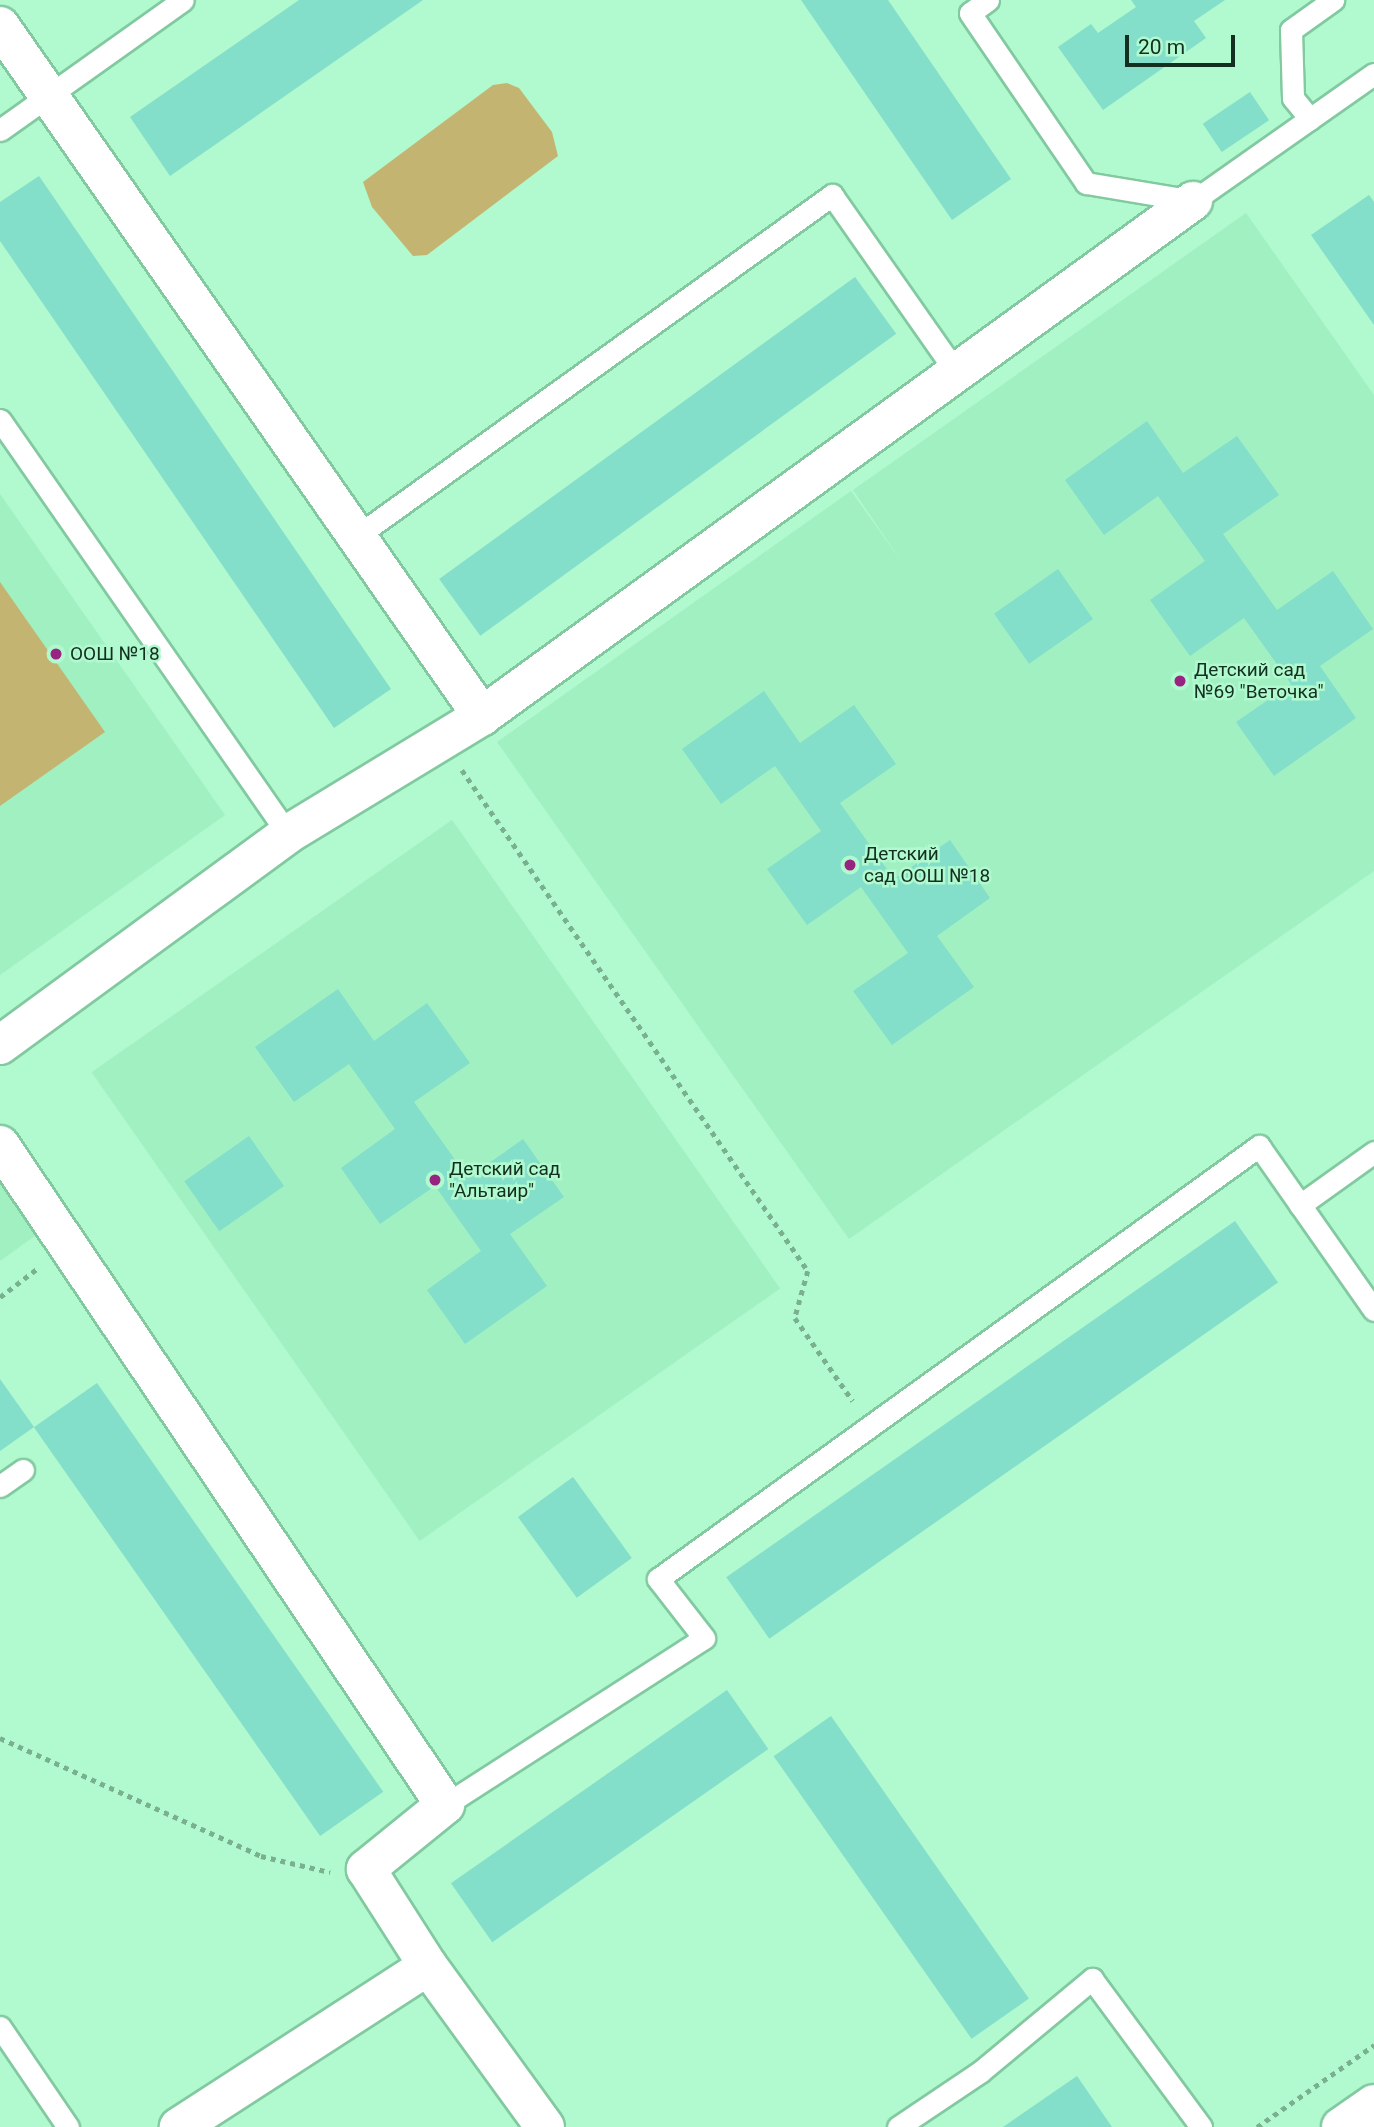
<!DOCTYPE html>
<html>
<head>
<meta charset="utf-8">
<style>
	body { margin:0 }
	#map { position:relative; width:1374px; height:2127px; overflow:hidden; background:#b1f9cf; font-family:Roboto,sans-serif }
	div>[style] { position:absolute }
	.built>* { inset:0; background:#a0f0c2; transform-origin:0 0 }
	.green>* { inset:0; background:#c3b571 }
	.building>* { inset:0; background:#83deca; transform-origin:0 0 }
	.path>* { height:4.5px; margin-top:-2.25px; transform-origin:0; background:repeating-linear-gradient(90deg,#78b090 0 5px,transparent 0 10px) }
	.roads { filter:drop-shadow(2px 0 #82c9a0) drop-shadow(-2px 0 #82c9a0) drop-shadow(0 2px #82c9a0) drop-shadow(0 -2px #82c9a0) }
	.service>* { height:21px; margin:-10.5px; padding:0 10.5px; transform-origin:10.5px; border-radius:10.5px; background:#fff }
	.minor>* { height:38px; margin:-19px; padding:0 19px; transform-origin:19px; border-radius:19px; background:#fff }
	.dots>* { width:19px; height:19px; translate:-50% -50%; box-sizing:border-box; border:4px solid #b1f9cf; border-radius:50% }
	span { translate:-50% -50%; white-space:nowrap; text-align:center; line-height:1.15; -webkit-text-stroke:5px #b1f9cf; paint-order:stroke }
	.poi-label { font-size:19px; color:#122f1f }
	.left { translate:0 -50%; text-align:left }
	.scale { position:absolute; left:1125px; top:35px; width:110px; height:32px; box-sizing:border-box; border:4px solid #122f1f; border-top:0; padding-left:9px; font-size:21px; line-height:24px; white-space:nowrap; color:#122f1f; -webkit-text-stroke:5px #b1f9cf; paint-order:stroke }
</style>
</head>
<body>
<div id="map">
	<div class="built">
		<i style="clip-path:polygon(1246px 213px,1374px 395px,1374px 871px,849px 1239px,497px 742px,851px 491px,904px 565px,853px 490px)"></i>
		<i style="clip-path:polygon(0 494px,225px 815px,0 975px)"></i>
		<i style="left:452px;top:820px;width:572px;height:440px;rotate:55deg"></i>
		<i style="clip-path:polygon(0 1169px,43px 1230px,0 1261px)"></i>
	</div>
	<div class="green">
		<i style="clip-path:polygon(507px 83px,519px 88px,552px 132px,558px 156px,427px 255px,413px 256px,372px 207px,363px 182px,493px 85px)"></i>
		<i style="clip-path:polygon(0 582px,105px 732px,0 806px)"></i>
	</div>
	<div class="building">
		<i style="clip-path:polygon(299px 0,423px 0,170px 176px,130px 117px)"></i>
		<i style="clip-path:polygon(801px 0,888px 0,1011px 179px,952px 220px)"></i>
		<i style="clip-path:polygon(1131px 0,1225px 0,1194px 21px,1206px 38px,1103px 110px,1058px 47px,1091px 24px,1098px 33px,1136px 7px)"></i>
		<i style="left:1250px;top:92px;width:34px;height:57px;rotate:56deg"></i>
		<i style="clip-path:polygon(39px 176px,391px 689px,334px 728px,0 241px,0 202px)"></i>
		<i style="clip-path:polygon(1369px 195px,1374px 202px,1374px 325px,1311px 235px)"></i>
		<i style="left:855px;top:277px;width:70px;height:514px;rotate:54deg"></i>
		<i style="clip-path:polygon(1147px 421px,1183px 473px,1237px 436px,1279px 495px,1223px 534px,1277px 610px,1333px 571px,1373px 629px,1320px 666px,1356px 718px,1274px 776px,1236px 722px,1291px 684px,1244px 618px,1190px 656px,1150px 600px,1205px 561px,1158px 496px,1104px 535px,1065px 480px)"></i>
		<i style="left:1058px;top:569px;width:61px;height:78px;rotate:55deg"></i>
		<i style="clip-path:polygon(764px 691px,800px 743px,854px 705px,896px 764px,840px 803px,894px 879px,950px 840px,990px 898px,937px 936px,974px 987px,892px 1045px,853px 991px,908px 953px,861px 887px,807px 925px,767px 869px,821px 831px,775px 766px,721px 804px,682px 749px)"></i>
		<i style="clip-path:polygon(338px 989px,374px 1041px,427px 1003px,470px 1063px,414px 1102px,468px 1178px,523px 1139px,564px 1197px,510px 1234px,547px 1286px,465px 1344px,427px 1290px,481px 1251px,435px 1186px,380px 1224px,341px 1168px,395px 1129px,349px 1064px,294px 1102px,255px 1047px)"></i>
		<i style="left:249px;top:1136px;width:61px;height:79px;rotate:55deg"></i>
		<i style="left:1235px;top:1221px;width:75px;height:621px;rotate:55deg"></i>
		<i style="clip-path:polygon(0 1379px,34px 1427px,0 1451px)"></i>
		<i style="left:97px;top:1383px;width:499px;height:77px;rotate:55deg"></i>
		<i style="left:573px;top:1477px;width:100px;height:68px;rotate:54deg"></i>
		<i style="left:727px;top:1690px;width:72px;height:337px;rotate:55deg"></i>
		<i style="left:831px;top:1716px;width:345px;height:70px;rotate:55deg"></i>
		<i style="clip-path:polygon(1077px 2076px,1112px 2127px,1003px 2127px)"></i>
	</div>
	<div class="path">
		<i style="left:462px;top:770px;width:609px;rotate:55.37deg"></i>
		<i style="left:808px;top:1271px;width:49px;rotate:105.5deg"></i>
		<i style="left:795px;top:1318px;width:101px;rotate:55.1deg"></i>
		<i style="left:0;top:1297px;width:48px;rotate:-37.3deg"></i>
		<i style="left:0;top:1738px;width:286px;rotate:24.3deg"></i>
		<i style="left:261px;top:1856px;width:71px;rotate:13.1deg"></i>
		<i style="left:1257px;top:2127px;width:143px;rotate:-35deg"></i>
	</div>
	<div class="roads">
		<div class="service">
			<i style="left:988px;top:0;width:22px;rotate:144deg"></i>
			<i style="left:970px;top:13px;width:206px;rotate:55.7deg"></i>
			<i style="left:1086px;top:183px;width:109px;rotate:9.5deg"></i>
			<i style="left:1193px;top:201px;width:221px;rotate:-35.1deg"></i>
			<i style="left:1310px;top:119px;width:27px;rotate:-129deg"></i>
			<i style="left:1293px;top:98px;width:68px;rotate:-91.7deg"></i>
			<i style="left:1291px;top:30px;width:52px;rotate:-35.5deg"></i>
			<i style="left:0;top:130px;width:224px;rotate:-35.4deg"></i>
			<i style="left:0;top:420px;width:504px;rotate:55.18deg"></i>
			<i style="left:357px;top:536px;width:585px;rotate:-35.67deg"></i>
			<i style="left:832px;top:195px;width:220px;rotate:55deg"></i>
			<i style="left:1300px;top:1205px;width:91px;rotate:-35.6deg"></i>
			<i style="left:0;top:1486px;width:28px;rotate:-35deg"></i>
			<i style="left:445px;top:1805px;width:308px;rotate:-32.8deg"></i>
			<i style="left:704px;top:1638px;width:75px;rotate:-127.9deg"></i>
			<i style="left:658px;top:1579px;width:741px;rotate:-35.77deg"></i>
			<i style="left:1259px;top:1146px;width:200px;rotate:55deg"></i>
			<i style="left:0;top:2027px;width:121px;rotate:55.8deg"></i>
			<i style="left:898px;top:2127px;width:99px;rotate:-33.9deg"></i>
			<i style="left:980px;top:2072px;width:146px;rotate:-39.7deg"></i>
			<i style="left:1092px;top:1979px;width:184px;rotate:53.6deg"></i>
		</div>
		<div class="minor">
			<i style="left:0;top:26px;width:842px;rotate:55.06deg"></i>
			<i style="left:0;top:1045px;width:357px;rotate:-36.2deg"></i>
			<i style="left:288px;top:834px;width:227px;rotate:-31.3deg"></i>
			<i style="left:482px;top:716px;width:878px;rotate:-35.92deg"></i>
			<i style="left:0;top:1145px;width:796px;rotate:56.01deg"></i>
			<i style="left:445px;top:1805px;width:102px;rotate:141deg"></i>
			<i style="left:366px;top:1869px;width:115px;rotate:57.4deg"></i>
			<i style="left:428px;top:1966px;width:297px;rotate:147.1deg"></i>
			<i style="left:428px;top:1966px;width:199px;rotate:54deg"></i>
			<i style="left:1341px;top:2127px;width:40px;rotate:-34.9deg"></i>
		</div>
	</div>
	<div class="dots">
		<i style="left:56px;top:654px;background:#982380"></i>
		<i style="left:1180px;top:681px;background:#982380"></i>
		<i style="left:850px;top:865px;background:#982380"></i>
		<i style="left:435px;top:1180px;background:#982380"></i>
	</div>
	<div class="poi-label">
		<span class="left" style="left:70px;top:654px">ООШ №18</span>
		<span class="left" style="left:1194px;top:681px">Детский сад<br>№69 "Веточка"</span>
		<span class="left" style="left:864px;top:865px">Детский<br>сад ООШ №18</span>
		<span class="left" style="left:449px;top:1180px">Детский сад<br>"Альтаир"</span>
	</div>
	<div class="scale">20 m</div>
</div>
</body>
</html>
